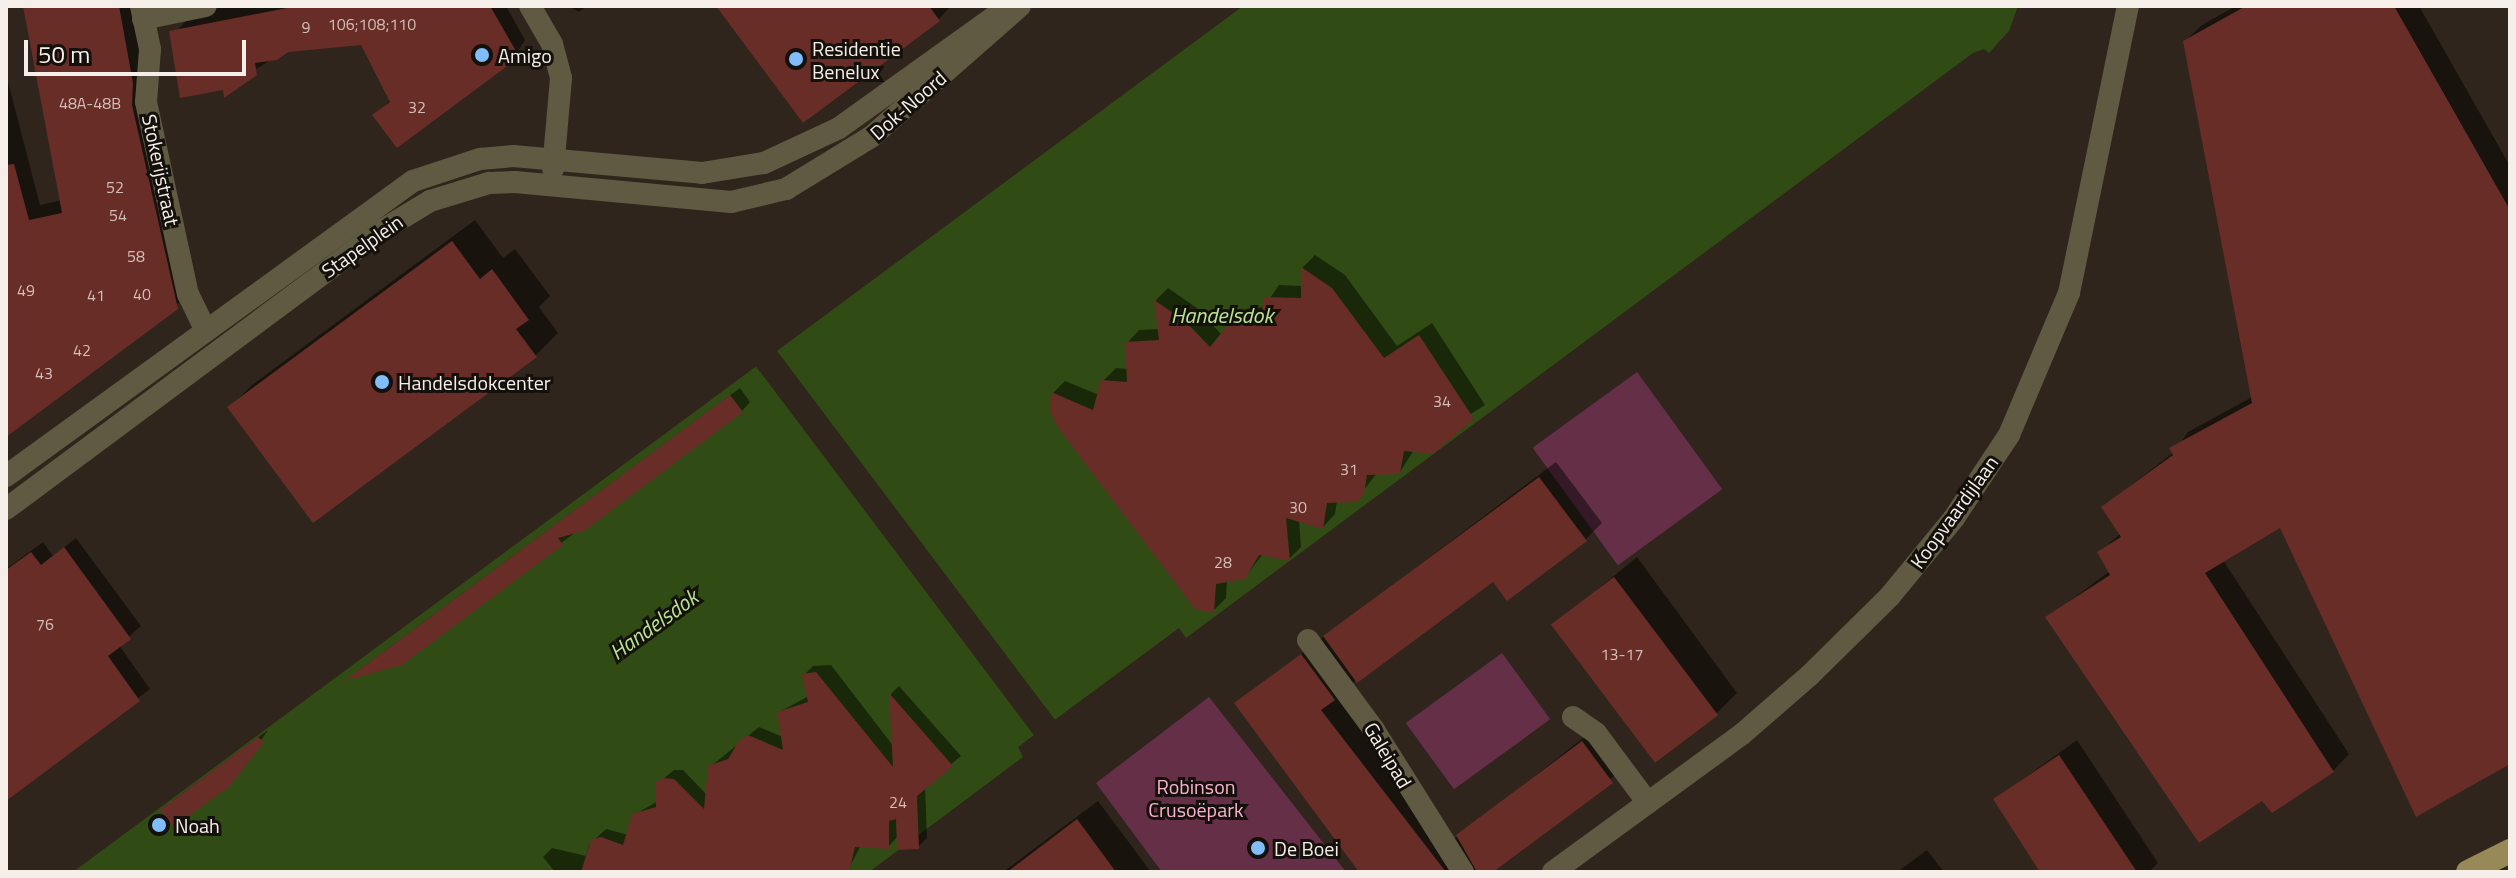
<!DOCTYPE html>
<html>
<head>
<meta charset="utf-8">
<style>
	body { margin:0 }
	#map { position:relative; width:2516px; height:878px; overflow:hidden; background:#30251c; font-family:"Titillium Web",sans-serif }
	div>[style] { position:absolute }
	.green>* { inset:0; background:#662f48; transform-origin:0 0 }
	.water>* { inset:0; background:#314b14 }
	.pier>* { inset:0; background:#30251c; transform-origin:0 0 }
	.shadow>* { inset:0; background:#0007 }
	.building>* { inset:0; background:#692d27; transform-origin:0 0 }
	.minor>* { height:22px; margin:-11px; padding:0 11px; transform-origin:11px; border-radius:11px; background:#5f5a41 }
	.primary>* { height:24px; margin:-12px; padding:0 12px; transform-origin:12px; border-radius:12px; background:#978a56 }
	.dots>* { width:22px; height:22px; translate:-50% -50%; box-sizing:border-box; border:4px solid #14100c; border-radius:50% }
	span { translate:-50% -50%; white-space:nowrap; text-align:center; line-height:1.15; -webkit-text-stroke:6px #14100c; paint-order:stroke }
	.number-label { font-size:16px; color:#d3beb8 }
	.number-label span { -webkit-text-stroke-width:0 }
	.poi-label { font-size:20px; color:#f6eee8 }
	.left { translate:0 -50%; text-align:left }
	.street-label { font-size:20px; color:#f6eee8 }
	.park-label { font-size:20px; color:#fbb2d0 }
	.water-label { font-size:22px; color:#b9e493; font-style:italic }
	.frame { position:absolute; inset:0; border:8px solid #f6eee8; pointer-events:none }
	.scale { position:absolute; left:24px; top:40px; width:222px; height:36px; box-sizing:border-box; border:4px solid #f6eee8; border-top:0; padding-left:10px; font-size:24px; line-height:28px; white-space:nowrap; color:#f6eee8; -webkit-text-stroke:6px #14100c; paint-order:stroke }
</style>
</head>
<body>
<div id="map">
	<div class="green">
		<i style="left:1637px;top:372px;width:145px;height:129px;rotate:54deg"></i>
		<i style="left:1502px;top:653px;width:82px;height:119px;rotate:54deg"></i>
		<i style="clip-path:polygon(1209px 697px,1346px 872px,1162px 872px,1096px 783px)"></i>
	</div>
	<div class="water">
		<i style="clip-path:polygon(1243px 6px,2018px 6px,2009px 31px,1989px 53px,1984px 49px,1973px 53px,1186px 638px,1179px 628px,1018px 747px,1023px 757px,869px 872px,73px 872px)"></i>
	</div>
	<div class="pier">
		<i style="left:774px;top:347px;width:470px;height:26px;rotate:53deg"></i>
	</div>
	<div class="shadow">
		<i style="clip-path:polygon(25px 6px,132px 6px,189px 295px,6px 434px,6px 74px,40px 205px,62px 200px)"></i>
		<i style="clip-path:polygon(221px 6px,506px 6px,525px 40px,512px 60px,374px 116px,391px 100px,362px 43px,287px 50px,225px 88px,172px 37px,189px 17px)"></i>
		<i style="clip-path:polygon(568px 6px,587px 6px,579px 12px)"></i>
		<i style="clip-path:polygon(719px 6px,949px 6px,950px 7px,939px 19px)"></i>
		<i style="clip-path:polygon(2236px 6px,2419px 6px,2510px 166px,2510px 761px,2281px 525px,2223px 560px,2349px 754px,2333px 771px,2263px 798px,2048px 617px,2110px 571px,2099px 553px,2121px 533px,2103px 507px,2174px 452px,2188px 432px,2252px 397px,2185px 41px,2202px 25px)"></i>
		<i style="clip-path:polygon(475px 220px,503px 258px,515px 249px,550px 296px,539px 307px,558px 333px,536px 355px,313px 520px,230px 407px,252px 385px)"></i>
		<i style="clip-path:polygon(1315px 255px,1345px 275px,1397px 346px,1432px 323px,1485px 405px,1414px 450px,1400px 472px,1377px 473px,1356px 500px,1337px 501px,1335px 514px,1323px 527px,1299px 520px,1301px 547px,1289px 559px,1263px 554px,1244px 578px,1227px 580px,1226px 598px,1213px 611px,1053px 393px,1065px 381px,1099px 395px,1103px 381px,1116px 368px,1128px 369px,1127px 343px,1139px 330px,1159px 329px,1156px 300px,1168px 288px,1197px 308px,1222px 335px,1246px 309px,1264px 307px,1279px 285px,1303px 286px,1303px 267px)"></i>
		<i style="clip-path:polygon(740px 388px,750px 402px,742px 411px,561px 543px,355px 673px)"></i>
		<i style="clip-path:polygon(1556px 462px,1602px 523px,1586px 539px,1494px 580px,1341px 691px,1450px 838px,1456px 838px,1602px 723px,1631px 763px,1490px 872px,1371px 872px,1236px 703px)"></i>
		<i style="clip-path:polygon(76px 538px,141px 626px,119px 645px,150px 689px,6px 799px,6px 569px,43px 542px,53px 556px)"></i>
		<i style="clip-path:polygon(1637px 557px,1737px 693px,1716px 714px,1554px 625px)"></i>
		<i style="clip-path:polygon(831px 665px,894px 747px,891px 694px,899px 686px,961px 756px,925px 786px,927px 838px,918px 847px,898px 836px,888px 847px,861px 845px,847px 872px,555px 872px,543px 857px,552px 848px,586px 856px,589px 845px,606px 829px,628px 835px,634px 815px,658px 801px,657px 784px,674px 770px,683px 770px,707px 795px,710px 767px,759px 727px,783px 737px,779px 712px,809px 696px,804px 675px,813px 666px)"></i>
		<i style="clip-path:polygon(268px 730px,237px 776px,172px 801px)"></i>
		<i style="clip-path:polygon(2077px 740px,2158px 863px,2149px 872px,2043px 872px,1995px 799px)"></i>
		<i style="clip-path:polygon(1098px 801px,1151px 872px,1003px 872px)"></i>
		<i style="clip-path:polygon(1927px 850px,1944px 872px,1897px 872px)"></i>
	</div>
	<div class="building">
		<i style="clip-path:polygon(23px 6px,119px 6px,133px 83px,132px 105px,178px 309px,6px 437px,6px 165px,14px 164px,29px 220px,62px 213px)"></i>
		<i style="clip-path:polygon(297px 6px,490px 6px,516px 51px,514px 61px,397px 148px,372px 115px,390px 102px,361px 45px,288px 52px,277px 60px,255px 63px,257px 75px,224px 98px,223px 90px,180px 98px,169px 31px)"></i>
		<i style="clip-path:polygon(716px 6px,929px 6px,940px 21px,803px 123px)"></i>
		<i style="clip-path:polygon(2246px 6px,2394px 6px,2510px 210px,2510px 764px,2416px 817px,2280px 528px,2205px 573px,2334px 772px,2272px 813px,2262px 801px,2199px 843px,2045px 617px,2110px 575px,2097px 552px,2121px 537px,2101px 507px,2173px 455px,2169px 448px,2252px 403px,2183px 41px)"></i>
		<i style="clip-path:polygon(452px 241px,480px 279px,492px 269px,529px 320px,516px 329px,537px 357px,313px 523px,227px 407px)"></i>
		<i style="clip-path:polygon(1301px 267px,1332px 288px,1384px 358px,1419px 335px,1474px 419px,1433px 454px,1404px 451px,1400px 474px,1367px 475px,1364px 494px,1357px 502px,1327px 503px,1323px 529px,1286px 518px,1290px 561px,1259px 555px,1245px 579px,1216px 584px,1214px 613px,1195px 609px,1057px 426px,1050px 410px,1051px 392px,1093px 410px,1101px 380px,1127px 382px,1125px 342px,1159px 340px,1154px 300px,1185px 321px,1210px 347px,1231px 321px,1261px 318px,1264px 297px,1301px 298px)"></i>
		<i style="clip-path:polygon(730px 395px,743px 412px,584px 531px,558px 538px,563px 545px,402px 665px,344px 681px)"></i>
		<i style="clip-path:polygon(1539px 477px,1587px 541px,1507px 601px,1493px 582px,1357px 683px,1323px 636px)"></i>
		<i style="clip-path:polygon(64px 547px,131px 639px,108px 656px,140px 701px,6px 801px,6px 570px,31px 552px,41px 565px)"></i>
		<i style="left:1614px;top:577px;width:173px;height:79px;rotate:53deg"></i>
		<i style="clip-path:polygon(1301px 654px,1335px 700px,1321px 710px,1446px 872px,1359px 872px,1234px 703px)"></i>
		<i style="clip-path:polygon(816px 672px,893px 767px,889px 693px,953px 766px,917px 796px,919px 849px,897px 850px,896px 819px,889px 821px,889px 849px,855px 847px,849px 872px,581px 872px,591px 840px,601px 837px,623px 845px,632px 814px,656px 807px,655px 783px,663px 778px,674px 779px,704px 809px,708px 766px,728px 759px,739px 741px,748px 735px,783px 750px,777px 712px,808px 702px,802px 674px)"></i>
		<i style="clip-path:polygon(258px 737px,264px 742px,229px 787px,173px 827px,160px 810px)"></i>
		<i style="clip-path:polygon(1582px 741px,1613px 783px,1493px 872px,1477px 872px,1456px 835px)"></i>
		<i style="clip-path:polygon(2059px 755px,2137px 872px,2040px 872px,1993px 799px)"></i>
		<i style="clip-path:polygon(1077px 819px,1116px 872px,1007px 872px)"></i>
	</div>
	<div class="minor">
		<i style="left:141px;top:6px;width:44px;rotate:78.2deg"></i>
		<i style="left:150px;top:49px;width:53px;rotate:94.3deg"></i>
		<i style="left:146px;top:102px;width:197px;rotate:77.7deg"></i>
		<i style="left:188px;top:294px;width:39px;rotate:64deg"></i>
		<i style="left:530px;top:6px;width:44px;rotate:59.9deg"></i>
		<i style="left:552px;top:44px;width:35px;rotate:75deg"></i>
		<i style="left:561px;top:78px;width:91px;rotate:95deg"></i>
		<i style="left:143px;top:19px;width:64px;rotate:-11.7deg"></i>
		<i style="left:6px;top:476px;width:503px;rotate:-35.94deg"></i>
		<i style="left:413px;top:181px;width:71px;rotate:-18.2deg"></i>
		<i style="left:480px;top:159px;width:33px;rotate:-5deg"></i>
		<i style="left:513px;top:156px;width:190px;rotate:5.1deg"></i>
		<i style="left:702px;top:173px;width:63px;rotate:-9.2deg"></i>
		<i style="left:764px;top:163px;width:83px;rotate:-25deg"></i>
		<i style="left:839px;top:128px;width:191px;rotate:-35.6deg"></i>
		<i style="left:6px;top:509px;width:465px;rotate:-36.6deg"></i>
		<i style="left:379px;top:232px;width:60px;rotate:-31.3deg"></i>
		<i style="left:430px;top:201px;width:62px;rotate:-17deg"></i>
		<i style="left:489px;top:183px;width:26px;rotate:-2deg"></i>
		<i style="left:515px;top:182px;width:217px;rotate:5.3deg"></i>
		<i style="left:731px;top:202px;width:57px;rotate:-13.3deg"></i>
		<i style="left:786px;top:189px;width:100px;rotate:-31.5deg"></i>
		<i style="left:871px;top:137px;width:198px;rotate:-41.3deg"></i>
		<i style="left:1308px;top:640px;width:112px;rotate:53.7deg"></i>
		<i style="left:1374px;top:730px;width:168px;rotate:57.9deg"></i>
		<i style="left:1573px;top:717px;width:28px;rotate:35deg"></i>
		<i style="left:1596px;top:733px;width:87px;rotate:53.4deg"></i>
		<i style="left:1553px;top:872px;width:233px;rotate:-36.1deg"></i>
		<i style="left:1741px;top:735px;width:91px;rotate:-41deg"></i>
		<i style="left:1810px;top:675px;width:112px;rotate:-44.6deg"></i>
		<i style="left:1890px;top:596px;width:101px;rotate:-50.6deg"></i>
		<i style="left:1954px;top:518px;width:100px;rotate:-56.5deg"></i>
		<i style="left:2009px;top:435px;width:154px;rotate:-67.1deg"></i>
		<i style="left:2069px;top:293px;width:293px;rotate:-78.4deg"></i>
	</div>
	<div class="primary">
		<i style="left:2468px;top:872px;width:47px;rotate:-26.6deg"></i>
	</div>
	<div class="dots">
		<i style="left:482px;top:55px;background:#80bdfa"></i>
		<i style="left:796px;top:59px;background:#80bdfa"></i>
		<i style="left:382px;top:382px;background:#80bdfa"></i>
		<i style="left:159px;top:825px;background:#80bdfa"></i>
		<i style="left:1258px;top:848px;background:#80bdfa"></i>
	</div>
	<div class="number-label">
		<span style="left:372px;top:24px">106;108;110</span>
		<span style="left:306px;top:27px">9</span>
		<span style="left:90px;top:103px">48A-48B</span>
		<span style="left:417px;top:107px">32</span>
		<span style="left:115px;top:187px">52</span>
		<span style="left:118px;top:215px">54</span>
		<span style="left:136px;top:256px">58</span>
		<span style="left:26px;top:290px">49</span>
		<span style="left:142px;top:294px">40</span>
		<span style="left:96px;top:295px">41</span>
		<span style="left:82px;top:350px">42</span>
		<span style="left:44px;top:373px">43</span>
		<span style="left:1442px;top:401px">34</span>
		<span style="left:1349px;top:469px">31</span>
		<span style="left:1298px;top:507px">30</span>
		<span style="left:1223px;top:562px">28</span>
		<span style="left:45px;top:624px">76</span>
		<span style="left:1622px;top:654px">13-17</span>
		<span style="left:898px;top:802px">24</span>
	</div>
	<div class="poi-label">
		<span class="left" style="left:812px;top:60px">Residentie<br>Benelux</span>
		<span class="left" style="left:498px;top:55px">Amigo</span>
		<span class="left" style="left:398px;top:382px">Handelsdokcenter</span>
		<span class="left" style="left:175px;top:825px">Noah</span>
		<span class="left" style="left:1274px;top:848px">De Boei</span>
	</div>
	<div class="street-label">
		<span style="left:908px;top:105px;rotate:-41deg">Dok-Noord</span>
		<span style="left:161px;top:170px;rotate:78deg">Stokerijstraat</span>
		<span style="left:362px;top:246px;rotate:-35deg">Stapelplein</span>
		<span style="left:1954px;top:512px;rotate:-54deg">Koopvaardijlaan</span>
		<span style="left:1388px;top:755px;rotate:59deg">Galeipad</span>
	</div>
	<div class="park-label">
		<span style="left:1196px;top:798px">Robinson<br>Crusoëpark</span>
	</div>
	<div class="water-label">
		<span style="left:1222px;top:316px">Handelsdok</span>
		<span style="left:654px;top:625px;rotate:-36deg">Handelsdok</span>
	</div>
	<div class="frame"></div>
	<div class="scale">50 m</div>
</div>
</body>
</html>
